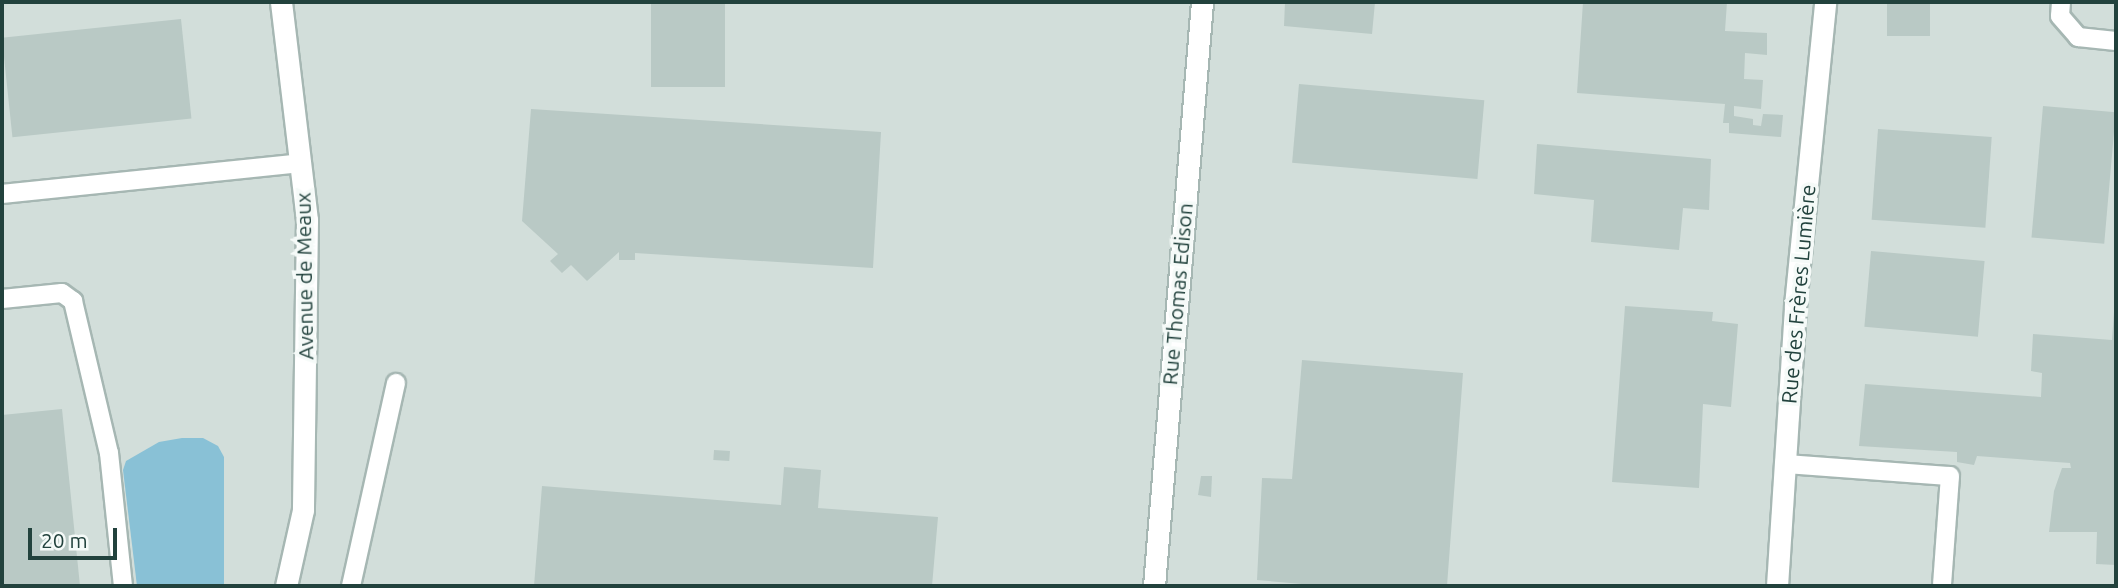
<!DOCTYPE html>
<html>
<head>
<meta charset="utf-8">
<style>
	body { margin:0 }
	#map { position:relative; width:2118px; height:588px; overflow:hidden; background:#e4eeeb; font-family:Ubuntu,sans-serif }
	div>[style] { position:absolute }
	.built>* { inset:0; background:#d2deda; transform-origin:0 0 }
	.water>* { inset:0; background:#89c1d6 }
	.building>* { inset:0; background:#b9c9c5; transform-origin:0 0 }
	.roads { filter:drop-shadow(2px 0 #a6b7b3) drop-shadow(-2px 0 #a6b7b3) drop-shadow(0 2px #a6b7b3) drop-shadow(0 -2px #a6b7b3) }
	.lane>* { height:18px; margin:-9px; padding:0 9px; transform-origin:9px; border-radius:9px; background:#fff }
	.street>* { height:21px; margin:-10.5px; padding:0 10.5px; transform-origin:10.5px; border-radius:10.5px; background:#fff }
	.secondary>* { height:21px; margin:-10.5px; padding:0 10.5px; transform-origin:10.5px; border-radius:10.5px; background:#fff }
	span { translate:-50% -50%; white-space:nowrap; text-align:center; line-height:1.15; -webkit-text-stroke:7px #f5faf8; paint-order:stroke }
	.street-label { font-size:21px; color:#22423d }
	.frame { position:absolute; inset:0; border:4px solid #22423d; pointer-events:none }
	.scale { position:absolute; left:28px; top:528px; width:89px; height:32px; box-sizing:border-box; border:4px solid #22423d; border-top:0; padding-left:9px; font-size:21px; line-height:24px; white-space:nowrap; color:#22423d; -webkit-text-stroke:5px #f5faf8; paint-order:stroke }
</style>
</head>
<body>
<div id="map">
	<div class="built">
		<i style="left:2px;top:2px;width:2114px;height:584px"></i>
	</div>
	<div class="water">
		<i style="clip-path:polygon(182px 438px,203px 438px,218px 446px,224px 457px,224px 586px,137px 586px,123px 470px,126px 461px,159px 442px)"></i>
	</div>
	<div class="building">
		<i style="left:651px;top:2px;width:74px;height:85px"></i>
		<i style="clip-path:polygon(1285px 2px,1375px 2px,1372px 34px,1284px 26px)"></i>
		<i style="clip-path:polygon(1583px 2px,1727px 2px,1725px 31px,1767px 33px,1767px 55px,1745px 53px,1744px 79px,1763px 80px,1761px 109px,1734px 106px,1734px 116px,1753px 119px,1753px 125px,1761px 126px,1763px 114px,1783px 115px,1781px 137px,1729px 133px,1729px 123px,1723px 123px,1725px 104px,1577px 93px)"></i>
		<i style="left:1887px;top:2px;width:43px;height:34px"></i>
		<i style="left:181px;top:19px;width:100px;height:180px;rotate:84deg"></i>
		<i style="left:1299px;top:84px;width:186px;height:79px;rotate:5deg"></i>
		<i style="left:2043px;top:106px;width:73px;height:132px;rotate:5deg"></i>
		<i style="clip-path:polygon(531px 109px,881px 132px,873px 268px,635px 253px,635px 260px,619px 260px,619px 252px,587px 281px,571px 265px,562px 273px,550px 261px,558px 254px,522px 221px)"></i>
		<i style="left:1878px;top:129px;width:114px;height:91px;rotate:4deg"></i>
		<i style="clip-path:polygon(1537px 144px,1711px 159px,1709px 210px,1683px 208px,1679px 250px,1591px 242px,1594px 200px,1534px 194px)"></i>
		<i style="left:1871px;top:251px;width:114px;height:76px;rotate:5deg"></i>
		<i style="clip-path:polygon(1625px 306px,1713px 312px,1712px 321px,1738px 324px,1731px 407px,1703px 404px,1699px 488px,1612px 482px)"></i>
		<i style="clip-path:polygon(2114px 312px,2116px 565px,2096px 564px,2097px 532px,2049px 532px,2054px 491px,2062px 468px,2071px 468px,2070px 463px,1977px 456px,1974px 465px,1957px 462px,1957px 452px,1859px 446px,1865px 384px,2041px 397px,2042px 373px,2031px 371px,2033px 334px,2112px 340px)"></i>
		<i style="clip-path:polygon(1302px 360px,1463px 373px,1447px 586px,1325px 586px,1257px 580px,1262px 478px,1292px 479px)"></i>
		<i style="clip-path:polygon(62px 409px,80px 586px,2px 586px,2px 415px)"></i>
		<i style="left:714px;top:450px;width:16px;height:10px;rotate:4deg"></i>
		<i style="clip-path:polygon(784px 467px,821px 470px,818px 508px,938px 517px,932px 586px,534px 586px,542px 486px,781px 505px)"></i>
		<i style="clip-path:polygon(1201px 476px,1212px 476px,1211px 497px,1198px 495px)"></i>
	</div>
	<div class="roads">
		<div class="lane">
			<i style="left:2061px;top:2px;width:14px;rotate:94deg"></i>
			<i style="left:2060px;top:16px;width:28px;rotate:49deg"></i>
			<i style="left:2078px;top:37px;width:38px;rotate:6deg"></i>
			<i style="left:2px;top:194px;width:301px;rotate:-5.9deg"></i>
			<i style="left:2px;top:299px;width:60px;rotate:-5.7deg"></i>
			<i style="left:62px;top:293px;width:14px;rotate:36deg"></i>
			<i style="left:73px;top:301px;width:156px;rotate:76.7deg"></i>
			<i style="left:109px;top:453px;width:134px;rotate:84deg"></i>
			<i style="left:1785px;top:464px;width:165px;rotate:4.2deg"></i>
			<i style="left:1950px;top:476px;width:108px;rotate:94.2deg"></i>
			<i style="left:351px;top:586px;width:208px;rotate:-77.5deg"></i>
		</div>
		<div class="street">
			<i style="left:1154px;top:586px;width:586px;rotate:-85.3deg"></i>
			<i style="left:1777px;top:586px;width:282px;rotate:-86.3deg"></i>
			<i style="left:1795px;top:305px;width:304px;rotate:-84.3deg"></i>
		</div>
		<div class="secondary">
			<i style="left:281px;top:2px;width:220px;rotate:83.2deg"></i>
			<i style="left:307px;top:220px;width:290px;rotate:90.8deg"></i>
			<i style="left:303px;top:510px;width:78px;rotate:102.6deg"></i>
		</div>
	</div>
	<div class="street-label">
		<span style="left:304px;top:276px;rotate:-91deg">Avenue de Meaux</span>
		<span style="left:1177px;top:294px;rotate:-85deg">Rue Thomas Edison</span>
		<span style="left:1798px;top:294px;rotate:-85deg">Rue des Frères Lumière</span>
	</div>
	<div class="frame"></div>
	<div class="scale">20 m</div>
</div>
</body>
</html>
